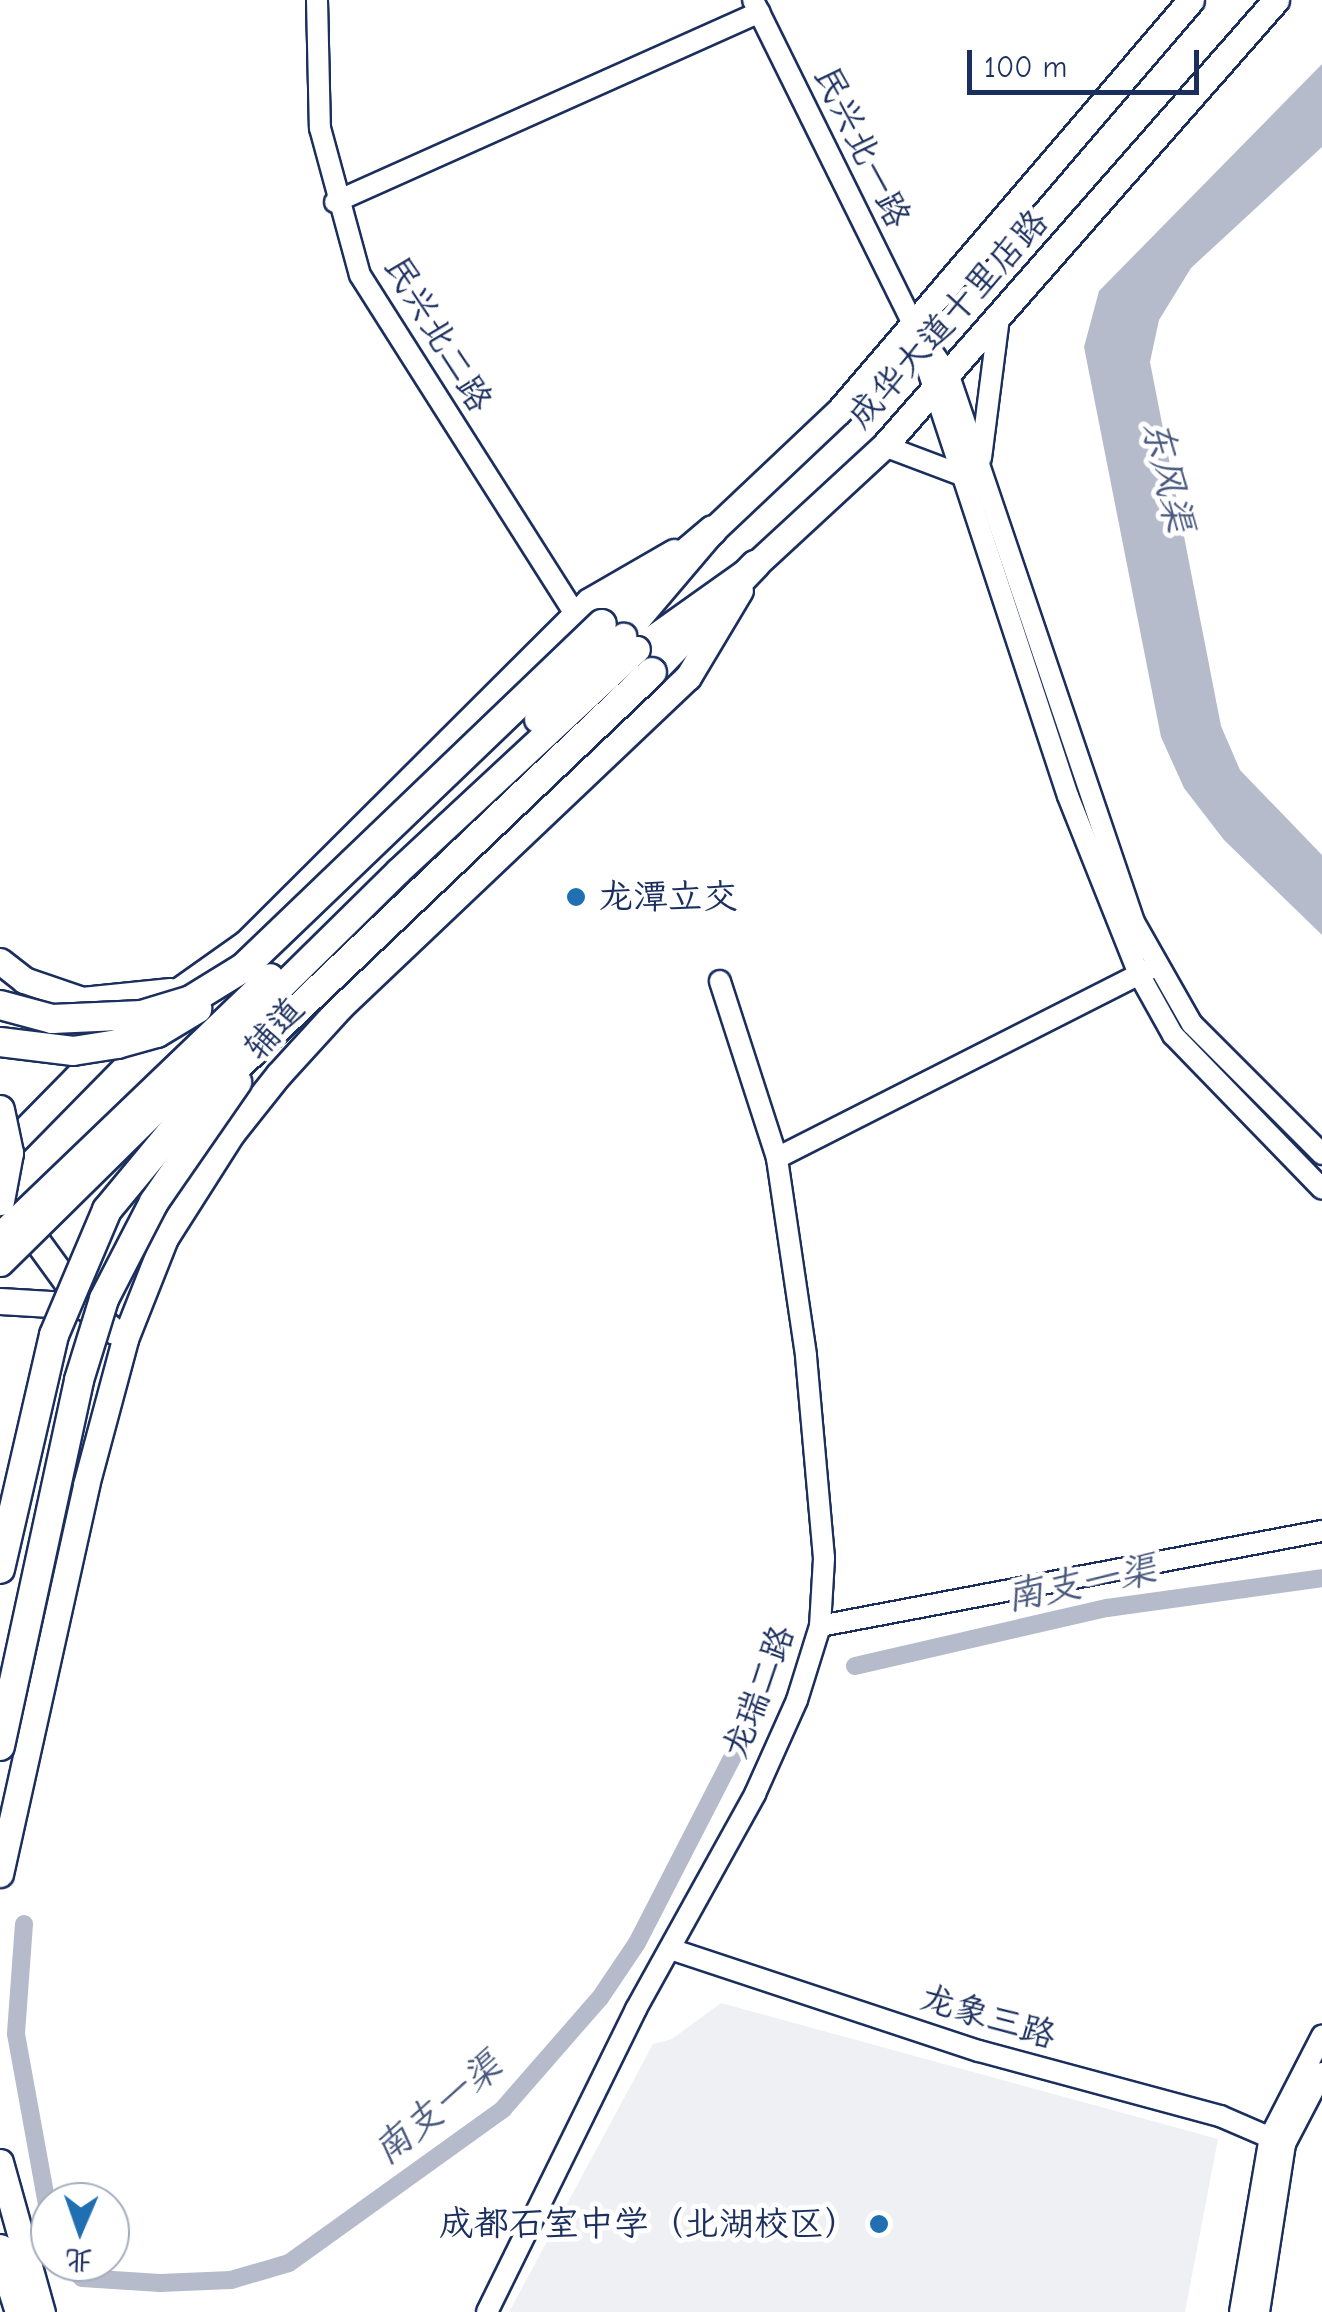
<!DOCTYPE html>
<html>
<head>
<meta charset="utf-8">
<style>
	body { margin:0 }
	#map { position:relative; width:1322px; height:2312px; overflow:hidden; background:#fff; font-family:"Comic Neue","LXGW WenKai TC",sans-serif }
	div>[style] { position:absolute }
	.built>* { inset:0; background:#eff0f4 }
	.water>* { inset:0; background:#b5bbca }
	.canal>* { height:18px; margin:-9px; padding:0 9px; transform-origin:9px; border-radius:9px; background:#b5bbca }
	.roads { filter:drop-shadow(2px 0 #1b2f5e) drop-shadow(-2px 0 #1b2f5e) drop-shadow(0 2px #1b2f5e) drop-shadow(0 -2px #1b2f5e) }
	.minor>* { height:20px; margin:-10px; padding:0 10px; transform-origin:10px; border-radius:10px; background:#fff }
	.major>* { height:25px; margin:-12.5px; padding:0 12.5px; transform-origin:12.5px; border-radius:12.5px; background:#fff }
	.highway>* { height:28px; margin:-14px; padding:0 14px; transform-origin:14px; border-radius:14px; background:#fff }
	.bridges { filter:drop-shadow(2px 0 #1b2f5e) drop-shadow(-2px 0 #1b2f5e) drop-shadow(0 2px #1b2f5e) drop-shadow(0 -2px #1b2f5e) }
	.major-bridge>* { height:25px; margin:-12.5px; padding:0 12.5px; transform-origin:12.5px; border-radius:12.5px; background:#fff }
	.highway-bridge>* { height:28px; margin:-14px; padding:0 14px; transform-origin:14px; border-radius:14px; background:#fff }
	.dots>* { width:28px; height:28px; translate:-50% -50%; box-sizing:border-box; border:5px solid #fff; border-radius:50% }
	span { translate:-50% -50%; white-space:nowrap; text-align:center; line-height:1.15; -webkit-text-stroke:10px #fff; paint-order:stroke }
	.street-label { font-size:35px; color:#1b2f5e }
	.poi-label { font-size:35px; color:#1b2f5e }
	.left { translate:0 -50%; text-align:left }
	.right { translate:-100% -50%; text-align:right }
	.water-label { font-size:38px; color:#49597e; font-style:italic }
	.north { position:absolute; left:30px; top:2182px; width:100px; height:100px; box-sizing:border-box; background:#fff; border:2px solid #a4acbf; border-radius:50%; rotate:182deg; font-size:28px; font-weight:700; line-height:40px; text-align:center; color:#1b2f5e }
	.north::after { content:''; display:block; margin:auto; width:35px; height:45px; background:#1f6fb2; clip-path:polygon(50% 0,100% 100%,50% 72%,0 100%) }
	.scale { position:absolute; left:967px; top:50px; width:232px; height:45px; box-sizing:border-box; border:5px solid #1b2f5e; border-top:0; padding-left:12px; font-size:30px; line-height:35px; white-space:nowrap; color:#1b2f5e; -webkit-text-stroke:8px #fff; paint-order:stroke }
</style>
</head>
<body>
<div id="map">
	<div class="built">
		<i style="clip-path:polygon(721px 2003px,1218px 2139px,1185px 2312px,509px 2312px,653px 2044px,672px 2039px)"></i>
	</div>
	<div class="water">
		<i style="clip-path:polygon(1322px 64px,1322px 147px,1191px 268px,1159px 320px,1150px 362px,1221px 726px,1240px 770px,1322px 855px,1322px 935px,1224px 840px,1184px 788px,1161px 737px,1084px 347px,1099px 291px)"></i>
	</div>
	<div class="canal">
		<i style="left:855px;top:1666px;width:259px;rotate:-13deg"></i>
		<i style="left:1107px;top:1608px;width:217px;rotate:-7.9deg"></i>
		<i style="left:24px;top:1924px;width:110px;rotate:94.2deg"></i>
		<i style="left:16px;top:2034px;width:190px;rotate:79.7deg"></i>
		<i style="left:65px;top:2262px;width:23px;rotate:43deg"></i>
		<i style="left:82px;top:2278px;width:78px;rotate:3.7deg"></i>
		<i style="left:160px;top:2283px;width:71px;rotate:-2.4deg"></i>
		<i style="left:231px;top:2280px;width:60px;rotate:-16.3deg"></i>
		<i style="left:289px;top:2263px;width:264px;rotate:-35.7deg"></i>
		<i style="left:503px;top:2109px;width:147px;rotate:-48.9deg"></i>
		<i style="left:600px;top:1998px;width:66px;rotate:-56.1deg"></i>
		<i style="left:637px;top:1943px;width:243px;rotate:-62.8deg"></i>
	</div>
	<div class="roads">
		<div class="minor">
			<i style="left:317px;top:0;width:128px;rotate:88.7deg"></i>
			<i style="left:320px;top:128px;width:152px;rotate:74.8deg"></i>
			<i style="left:360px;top:275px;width:404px;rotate:57.6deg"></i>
			<i style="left:753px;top:0;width:361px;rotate:63.7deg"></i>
			<i style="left:913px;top:324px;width:63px;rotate:55.3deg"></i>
			<i style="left:949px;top:376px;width:576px;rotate:71.28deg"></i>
			<i style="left:1134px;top:922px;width:117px;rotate:60.4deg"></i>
			<i style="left:1192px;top:1024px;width:184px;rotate:45deg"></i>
			<i style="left:335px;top:202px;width:465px;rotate:-24.1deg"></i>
			<i style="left:918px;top:340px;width:480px;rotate:71.8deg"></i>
			<i style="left:1068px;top:796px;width:192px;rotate:68.3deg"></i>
			<i style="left:1139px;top:974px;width:70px;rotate:60.9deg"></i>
			<i style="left:1173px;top:1035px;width:214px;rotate:45.9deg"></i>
			<i style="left:884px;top:446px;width:85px;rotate:20.6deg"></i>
			<i style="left:981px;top:458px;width:141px;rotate:-82.7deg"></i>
			<i style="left:777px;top:1158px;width:418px;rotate:-26.9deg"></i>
			<i style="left:820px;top:1626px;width:511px;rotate:-10.72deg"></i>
			<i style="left:673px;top:1950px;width:322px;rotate:18.3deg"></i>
			<i style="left:979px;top:2051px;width:250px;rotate:15.1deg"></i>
			<i style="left:1220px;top:2116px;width:71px;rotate:23.3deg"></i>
			<i style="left:487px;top:2312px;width:338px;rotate:-63.8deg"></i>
			<i style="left:636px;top:2009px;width:246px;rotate:-61deg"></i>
			<i style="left:755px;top:1794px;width:103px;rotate:-65.9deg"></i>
			<i style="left:797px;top:1700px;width:77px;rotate:-72.7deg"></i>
			<i style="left:820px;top:1626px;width:68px;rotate:-86.6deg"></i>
			<i style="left:824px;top:1558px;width:204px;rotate:-95.1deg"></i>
			<i style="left:806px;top:1355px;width:199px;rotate:-98.4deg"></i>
			<i style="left:777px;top:1158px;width:186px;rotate:-107.9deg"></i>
			<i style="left:1240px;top:2312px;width:178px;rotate:-80.3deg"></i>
			<i style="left:1270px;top:2137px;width:114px;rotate:-62.8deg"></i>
			<i style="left:1259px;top:2312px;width:170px;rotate:-81.2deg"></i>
			<i style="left:1285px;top:2144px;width:80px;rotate:-62.5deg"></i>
		</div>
		<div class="major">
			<i style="left:623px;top:636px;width:139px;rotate:-49.7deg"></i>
			<i style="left:713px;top:530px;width:173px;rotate:-43.4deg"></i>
			<i style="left:839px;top:411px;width:541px;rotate:-49.42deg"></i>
			<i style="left:637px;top:649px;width:145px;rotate:-35.4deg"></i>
			<i style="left:755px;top:565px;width:176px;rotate:-42.7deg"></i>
			<i style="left:884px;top:446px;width:594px;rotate:-48.69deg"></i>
			<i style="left:0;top:961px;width:31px;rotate:38deg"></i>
			<i style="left:24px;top:980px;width:61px;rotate:19deg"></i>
			<i style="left:82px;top:1000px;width:89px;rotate:-5.8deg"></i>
			<i style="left:150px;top:1011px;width:118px;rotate:-35.3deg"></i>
			<i style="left:246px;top:943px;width:484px;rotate:-44.9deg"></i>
			<i style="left:589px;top:601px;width:98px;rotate:-30deg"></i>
			<i style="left:0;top:1155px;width:158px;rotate:-45.5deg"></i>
			<i style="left:18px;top:1215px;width:112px;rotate:54deg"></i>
			<i style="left:84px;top:1306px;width:38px;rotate:40deg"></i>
			<i style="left:0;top:1301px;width:84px;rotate:3.4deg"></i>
			<i style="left:0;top:1874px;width:398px;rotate:-77.5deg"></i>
			<i style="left:86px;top:1485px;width:151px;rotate:-75deg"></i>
			<i style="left:125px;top:1339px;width:109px;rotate:-68.4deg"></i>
			<i style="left:165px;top:1238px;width:125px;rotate:-57.5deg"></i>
			<i style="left:232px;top:1133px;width:75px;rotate:-51.5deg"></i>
			<i style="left:279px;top:1074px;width:92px;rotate:-47.6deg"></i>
			<i style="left:341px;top:1006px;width:478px;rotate:-43.5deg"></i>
			<i style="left:688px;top:677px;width:101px;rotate:-59.1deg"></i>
			<i style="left:0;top:2162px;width:156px;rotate:74.4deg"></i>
		</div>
		<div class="highway">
			<i style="left:602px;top:624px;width:145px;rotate:-40.3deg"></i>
			<i style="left:652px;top:672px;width:149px;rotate:-46.1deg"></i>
			<i style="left:0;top:2249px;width:66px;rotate:72.4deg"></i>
		</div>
	</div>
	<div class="bridges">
		<div class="major-bridge">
			<i style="left:537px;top:719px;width:120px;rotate:-44deg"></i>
			<i style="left:0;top:1235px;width:374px;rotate:-43.8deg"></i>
			<i style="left:0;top:1263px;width:559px;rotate:-44.56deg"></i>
			<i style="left:398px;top:871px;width:326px;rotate:-42.9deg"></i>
		</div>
		<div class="highway-bridge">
			<i style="left:0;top:1005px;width:54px;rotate:15.1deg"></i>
			<i style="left:52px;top:1019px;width:90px;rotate:-2.5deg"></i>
			<i style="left:142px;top:1015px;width:51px;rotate:-17deg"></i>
			<i style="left:191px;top:1000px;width:61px;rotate:-31.6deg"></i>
			<i style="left:243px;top:968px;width:497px;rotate:-43.8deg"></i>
			<i style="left:0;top:1042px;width:74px;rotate:7deg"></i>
			<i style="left:73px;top:1051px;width:45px;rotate:-9deg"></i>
			<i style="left:117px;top:1044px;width:41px;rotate:-15.4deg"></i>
			<i style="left:157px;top:1033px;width:47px;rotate:-31deg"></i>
			<i style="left:0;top:1110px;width:44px;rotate:78.2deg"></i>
			<i style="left:9px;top:1153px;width:49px;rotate:100.6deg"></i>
			<i style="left:0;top:1569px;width:240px;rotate:-77deg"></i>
			<i style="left:54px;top:1335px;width:136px;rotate:-67deg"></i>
			<i style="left:107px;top:1210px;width:119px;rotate:-50.4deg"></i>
			<i style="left:183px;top:1118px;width:647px;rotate:-43.56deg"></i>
			<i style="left:0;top:1746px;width:374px;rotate:-77.8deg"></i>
			<i style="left:79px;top:1380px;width:85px;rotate:-72.8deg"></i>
			<i style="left:104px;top:1299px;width:109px;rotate:-62.7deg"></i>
			<i style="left:154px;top:1202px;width:146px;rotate:-55.3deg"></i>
		</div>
	</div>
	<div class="dots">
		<i style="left:576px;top:897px;background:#1f6fb2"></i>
		<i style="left:879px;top:2224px;background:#1f6fb2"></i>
	</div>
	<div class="street-label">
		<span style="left:862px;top:147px;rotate:64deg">民兴北一路</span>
		<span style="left:948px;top:319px;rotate:-48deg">成华大道十里店路</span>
		<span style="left:438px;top:334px;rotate:59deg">民兴北二路</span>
		<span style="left:274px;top:1029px;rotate:-48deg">辅道</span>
		<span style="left:759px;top:1692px;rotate:-69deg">龙瑞二路</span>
		<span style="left:988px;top:2017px;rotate:17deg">龙象三路</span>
	</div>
	<div class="poi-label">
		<span class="left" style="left:598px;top:897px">龙潭立交</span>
		<span class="right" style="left:859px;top:2224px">成都石室中学（北湖校区）</span>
	</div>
	<div class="water-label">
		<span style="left:1167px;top:476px;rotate:77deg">东风渠</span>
		<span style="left:1081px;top:1584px;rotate:-11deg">南支一渠</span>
		<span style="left:438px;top:2109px;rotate:-39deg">南支一渠</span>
	</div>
	<div class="north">北</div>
	<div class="scale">100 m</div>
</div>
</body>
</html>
